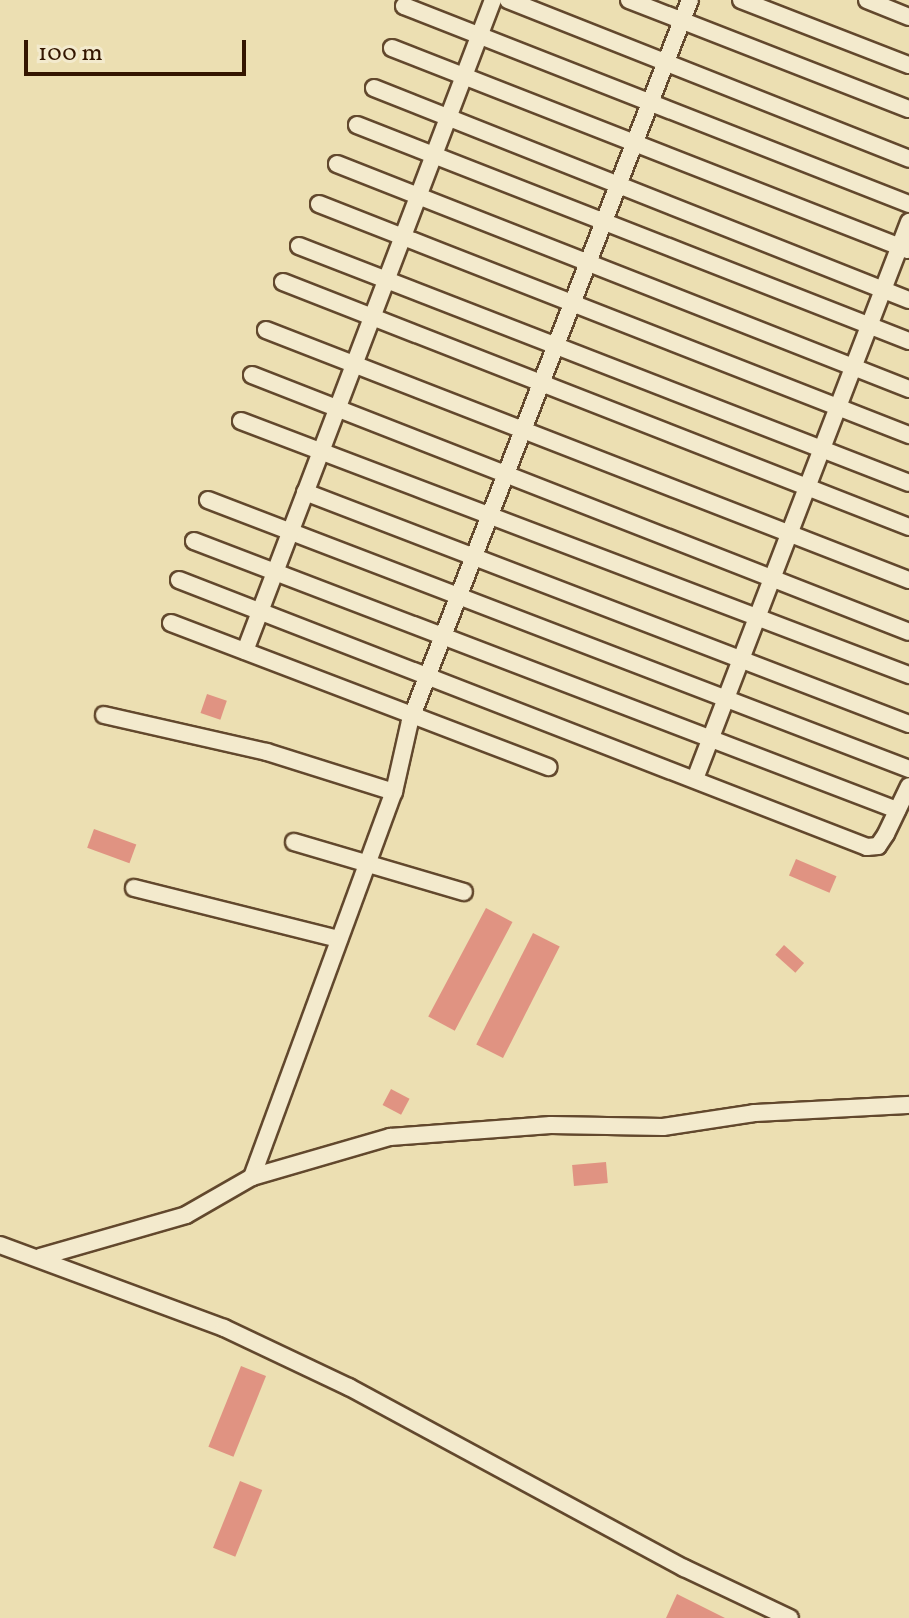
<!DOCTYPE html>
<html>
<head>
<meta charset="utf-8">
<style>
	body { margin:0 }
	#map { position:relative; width:909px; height:1618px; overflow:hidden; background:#ecdfb2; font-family:Vollkorn,serif }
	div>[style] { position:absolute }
	.building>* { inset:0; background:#e09382; transform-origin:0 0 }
	.roads { filter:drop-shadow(2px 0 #62482d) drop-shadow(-2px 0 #62482d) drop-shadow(0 2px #62482d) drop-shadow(0 -2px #62482d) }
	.street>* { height:16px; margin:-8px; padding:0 8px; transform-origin:8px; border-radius:8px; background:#f3eacd }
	span { translate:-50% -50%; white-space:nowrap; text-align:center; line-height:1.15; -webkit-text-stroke:8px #f3eacd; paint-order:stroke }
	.scale { position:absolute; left:24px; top:40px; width:222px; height:36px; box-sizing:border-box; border:4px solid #341601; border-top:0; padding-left:10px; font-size:24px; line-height:28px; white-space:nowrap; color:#341601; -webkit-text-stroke:6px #f3eacd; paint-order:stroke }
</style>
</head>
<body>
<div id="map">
	<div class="building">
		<i style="left:207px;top:694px;width:21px;height:20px;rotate:19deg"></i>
		<i style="left:94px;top:829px;width:45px;height:20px;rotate:20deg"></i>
		<i style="left:796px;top:859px;width:44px;height:18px;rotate:23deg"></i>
		<i style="left:486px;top:908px;width:30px;height:123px;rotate:28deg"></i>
		<i style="left:533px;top:933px;width:30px;height:125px;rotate:27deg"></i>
		<i style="left:784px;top:945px;width:27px;height:13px;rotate:42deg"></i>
		<i style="left:391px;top:1089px;width:21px;height:18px;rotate:28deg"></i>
		<i style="left:606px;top:1162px;width:21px;height:34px;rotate:85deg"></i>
		<i style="left:241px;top:1366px;width:27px;height:87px;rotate:22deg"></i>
		<i style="left:240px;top:1481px;width:24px;height:72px;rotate:22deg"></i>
		<i style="clip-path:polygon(677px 1594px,725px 1618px,666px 1618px)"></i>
	</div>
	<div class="roads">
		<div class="street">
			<i style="left:508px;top:0;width:431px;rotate:21.6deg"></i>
			<i style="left:629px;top:0;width:300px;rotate:21.3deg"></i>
			<i style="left:741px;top:0;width:180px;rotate:21.2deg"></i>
			<i style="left:867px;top:0;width:45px;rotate:22deg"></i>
			<i style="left:404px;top:6px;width:542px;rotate:21.41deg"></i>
			<i style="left:392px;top:48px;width:554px;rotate:21.38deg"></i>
			<i style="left:374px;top:88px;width:575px;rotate:21.62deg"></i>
			<i style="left:357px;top:125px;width:593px;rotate:21.37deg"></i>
			<i style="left:337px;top:164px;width:615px;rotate:21.47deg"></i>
			<i style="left:319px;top:204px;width:634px;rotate:21.38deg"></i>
			<i style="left:299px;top:246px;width:654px;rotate:21.23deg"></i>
			<i style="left:283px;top:282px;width:672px;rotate:21.37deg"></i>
			<i style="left:266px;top:330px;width:690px;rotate:21.25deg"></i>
			<i style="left:252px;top:375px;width:705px;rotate:21.36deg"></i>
			<i style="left:241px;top:421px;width:715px;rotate:20.82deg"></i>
			<i style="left:305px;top:492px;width:647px;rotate:21.01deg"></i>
			<i style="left:208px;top:500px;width:751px;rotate:20.99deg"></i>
			<i style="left:194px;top:541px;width:753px;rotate:20.94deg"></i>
			<i style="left:179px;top:580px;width:738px;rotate:21.21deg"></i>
			<i style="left:867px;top:847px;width:11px;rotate:-5deg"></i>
			<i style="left:878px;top:846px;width:14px;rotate:-56deg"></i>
			<i style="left:886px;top:834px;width:53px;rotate:-64.4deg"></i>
			<i style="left:171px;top:623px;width:404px;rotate:20.9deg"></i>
			<i style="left:245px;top:651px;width:697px;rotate:-69.15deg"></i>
			<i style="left:104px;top:715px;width:167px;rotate:12.8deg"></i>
			<i style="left:267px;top:752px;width:133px;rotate:17.5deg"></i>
			<i style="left:695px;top:779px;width:597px;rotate:-68.98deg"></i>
			<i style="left:294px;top:842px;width:177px;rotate:16.4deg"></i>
			<i style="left:134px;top:888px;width:211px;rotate:14deg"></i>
			<i style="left:252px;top:1177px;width:410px;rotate:-69.8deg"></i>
			<i style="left:394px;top:792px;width:73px;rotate:-77.3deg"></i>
			<i style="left:410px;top:721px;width:773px;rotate:-68.78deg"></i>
			<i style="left:0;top:1245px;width:239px;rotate:20.3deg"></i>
			<i style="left:224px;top:1328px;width:138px;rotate:25.3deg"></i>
			<i style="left:349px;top:1387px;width:381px;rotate:28.4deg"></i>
			<i style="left:684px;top:1568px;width:117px;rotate:25.3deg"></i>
			<i style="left:40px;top:1257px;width:152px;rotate:-16deg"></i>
			<i style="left:186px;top:1215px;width:76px;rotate:-29.9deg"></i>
			<i style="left:252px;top:1177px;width:144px;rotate:-16.2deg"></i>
			<i style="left:390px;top:1137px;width:161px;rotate:-4.3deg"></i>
			<i style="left:551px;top:1125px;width:112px;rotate:1deg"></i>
			<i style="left:663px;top:1127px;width:92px;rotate:-8.7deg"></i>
			<i style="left:754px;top:1113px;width:155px;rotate:-3deg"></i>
		</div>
	</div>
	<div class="scale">100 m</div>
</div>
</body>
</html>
